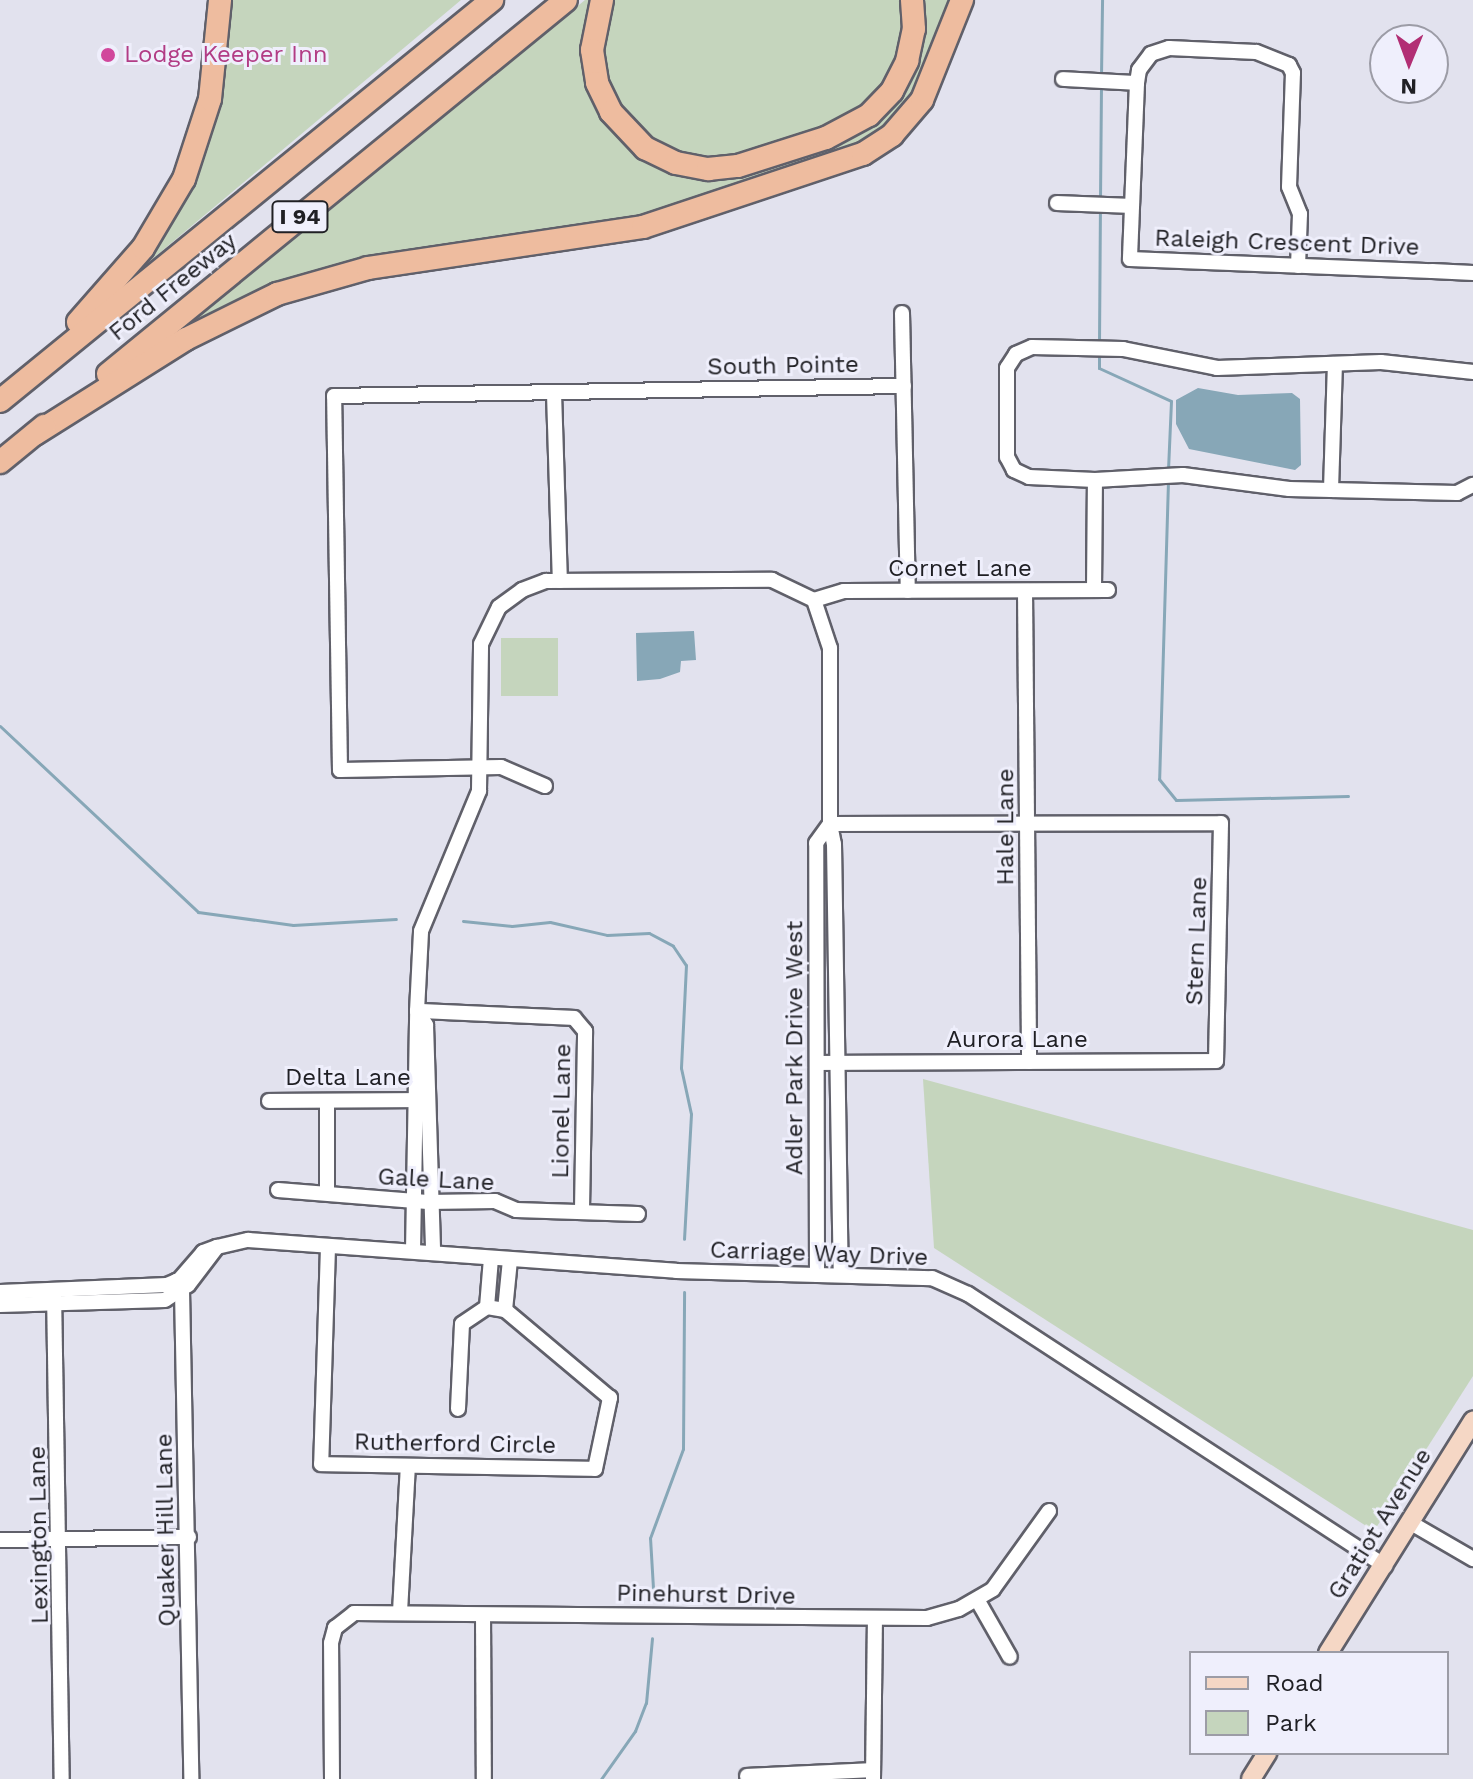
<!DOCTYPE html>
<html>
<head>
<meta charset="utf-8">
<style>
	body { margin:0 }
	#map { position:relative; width:1473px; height:1779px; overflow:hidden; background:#e2e2ee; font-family:"Work Sans",sans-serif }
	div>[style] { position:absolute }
	.green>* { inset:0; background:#c5d5bd; transform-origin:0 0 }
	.water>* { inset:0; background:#87a7b7 }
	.stream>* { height:3px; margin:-1.5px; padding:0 1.5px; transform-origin:1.5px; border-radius:1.5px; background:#87a7b7 }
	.roads { filter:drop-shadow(2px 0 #60606a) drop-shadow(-2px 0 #60606a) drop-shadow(0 2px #60606a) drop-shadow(0 -2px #60606a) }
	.minor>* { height:14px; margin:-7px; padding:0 7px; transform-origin:7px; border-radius:7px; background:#fff }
	.major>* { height:18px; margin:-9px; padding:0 9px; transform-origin:9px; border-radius:9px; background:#f5d7c5 }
	.highway>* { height:22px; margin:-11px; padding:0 11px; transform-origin:11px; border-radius:11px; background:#eebc9f }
	.dots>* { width:22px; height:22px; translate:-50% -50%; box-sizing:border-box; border:4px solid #efeffc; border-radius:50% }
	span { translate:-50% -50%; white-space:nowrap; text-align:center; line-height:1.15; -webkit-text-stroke:6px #efeffc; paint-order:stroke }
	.shield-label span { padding:2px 6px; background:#efeffc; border:2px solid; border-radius:6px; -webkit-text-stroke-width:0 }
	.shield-label { font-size:22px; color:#202025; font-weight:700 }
	.hotel-label { font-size:24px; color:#b23c85 }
	.left { translate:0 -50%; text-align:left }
	.street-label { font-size:24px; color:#202025 }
	.legend { position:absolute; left:1189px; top:1651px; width:260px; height:104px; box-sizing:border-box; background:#efeffc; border:2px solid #9c9ca6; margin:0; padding:10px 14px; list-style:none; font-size:24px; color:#202025 }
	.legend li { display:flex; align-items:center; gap:16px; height:40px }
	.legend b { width:40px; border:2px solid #9c9ca6 }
	.north { position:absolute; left:1369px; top:24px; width:80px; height:80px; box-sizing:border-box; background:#efeffc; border:2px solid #9c9ca6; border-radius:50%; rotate:181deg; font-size:22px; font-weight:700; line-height:32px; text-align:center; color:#202025 }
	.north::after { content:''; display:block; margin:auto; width:28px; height:36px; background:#b22e74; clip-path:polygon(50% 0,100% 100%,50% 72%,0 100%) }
</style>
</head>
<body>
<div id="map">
	<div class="green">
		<i style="clip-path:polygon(228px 0,461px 0,138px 271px,157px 243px)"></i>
		<i style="clip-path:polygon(585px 0,593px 0,609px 126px,629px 146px,682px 173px,873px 123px,920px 0,953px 0,914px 100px,871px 142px,669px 213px,411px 253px,195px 320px)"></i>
		<i style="clip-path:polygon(611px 0,903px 0,902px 46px,890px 77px,870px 102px,843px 121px,740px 157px,672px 153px,632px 126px,607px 86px,601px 52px)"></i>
		<i style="left:501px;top:638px;width:57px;height:58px"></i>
		<i style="clip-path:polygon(923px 1079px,1473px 1230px,1473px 1376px,1374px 1531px,934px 1248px)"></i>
	</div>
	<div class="water">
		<i style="clip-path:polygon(1198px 388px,1238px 395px,1292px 393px,1300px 399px,1301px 465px,1295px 470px,1189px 449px,1176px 424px,1176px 400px)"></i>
		<i style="clip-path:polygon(694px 631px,696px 660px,681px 661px,680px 672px,660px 679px,637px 681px,636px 633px)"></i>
	</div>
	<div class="stream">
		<i style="left:1101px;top:76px;width:76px;rotate:-89.2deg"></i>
		<i style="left:1100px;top:200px;width:112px;rotate:-89.5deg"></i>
		<i style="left:1099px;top:344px;width:136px;rotate:-89.6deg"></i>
		<i style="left:1099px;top:352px;width:16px;rotate:90deg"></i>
		<i style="left:1099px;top:368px;width:79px;rotate:24.6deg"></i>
		<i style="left:1171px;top:401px;width:69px;rotate:92.5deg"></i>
		<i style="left:1168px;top:481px;width:298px;rotate:91.7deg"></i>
		<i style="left:1159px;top:779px;width:27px;rotate:51deg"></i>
		<i style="left:1176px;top:800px;width:172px;rotate:-1.3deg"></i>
		<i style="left:0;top:726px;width:272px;rotate:43.2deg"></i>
		<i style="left:198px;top:912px;width:96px;rotate:7.8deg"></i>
		<i style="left:293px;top:925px;width:103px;rotate:-3.3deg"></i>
		<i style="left:463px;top:921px;width:49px;rotate:5.8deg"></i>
		<i style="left:512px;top:926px;width:38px;rotate:-6deg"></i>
		<i style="left:550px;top:922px;width:58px;rotate:12.8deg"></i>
		<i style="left:607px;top:935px;width:42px;rotate:-2.7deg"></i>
		<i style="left:649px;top:933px;width:27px;rotate:28deg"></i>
		<i style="left:673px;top:946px;width:23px;rotate:56deg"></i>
		<i style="left:686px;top:965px;width:103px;rotate:92.8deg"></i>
		<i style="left:681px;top:1068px;width:47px;rotate:77.7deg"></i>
		<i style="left:691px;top:1114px;width:125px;rotate:93.2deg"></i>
		<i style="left:653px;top:1588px;width:50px;rotate:-93.4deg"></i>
		<i style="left:650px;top:1538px;width:95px;rotate:-69.7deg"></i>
		<i style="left:683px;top:1449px;width:157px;rotate:-89.6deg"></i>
		<i style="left:601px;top:1779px;width:59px;rotate:-54.7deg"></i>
		<i style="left:635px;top:1731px;width:30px;rotate:-69deg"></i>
		<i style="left:646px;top:1703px;width:65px;rotate:-84.7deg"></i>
	</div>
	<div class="roads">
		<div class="minor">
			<i style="left:1063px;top:79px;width:74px;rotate:3.1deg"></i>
			<i style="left:1057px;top:203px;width:75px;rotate:2.3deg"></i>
			<i style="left:1298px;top:266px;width:52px;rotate:-87.8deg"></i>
			<i style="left:1300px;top:214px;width:29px;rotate:-112deg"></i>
			<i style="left:1289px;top:187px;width:114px;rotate:-88deg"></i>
			<i style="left:1293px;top:73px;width:9px;rotate:-117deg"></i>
			<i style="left:1289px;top:65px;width:35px;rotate:-158deg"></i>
			<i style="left:1256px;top:52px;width:87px;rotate:-177.4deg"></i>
			<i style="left:1169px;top:48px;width:19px;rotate:162deg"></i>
			<i style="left:1151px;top:54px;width:20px;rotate:127deg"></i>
			<i style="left:1139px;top:70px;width:13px;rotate:99deg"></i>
			<i style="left:1137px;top:83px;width:176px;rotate:92.3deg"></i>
			<i style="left:1130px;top:259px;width:302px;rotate:2.3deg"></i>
			<i style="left:1432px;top:271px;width:41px;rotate:2.8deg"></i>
			<i style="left:902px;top:313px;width:278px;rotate:88.8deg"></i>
			<i style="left:554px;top:393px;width:188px;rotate:88.2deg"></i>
			<i style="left:1095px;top:480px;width:66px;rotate:-177.4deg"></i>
			<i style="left:1029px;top:477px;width:17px;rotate:-155deg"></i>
			<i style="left:1014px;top:470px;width:15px;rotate:-118deg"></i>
			<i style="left:1007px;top:457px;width:89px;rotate:-90deg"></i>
			<i style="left:1007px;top:368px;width:17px;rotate:-57deg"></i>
			<i style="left:1016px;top:354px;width:17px;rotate:-24deg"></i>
			<i style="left:1032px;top:347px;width:91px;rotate:1.3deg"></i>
			<i style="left:1123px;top:349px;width:96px;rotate:11.4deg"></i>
			<i style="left:1217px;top:368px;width:164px;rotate:-2.1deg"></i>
			<i style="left:1381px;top:362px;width:93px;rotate:6.2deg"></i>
			<i style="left:1331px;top:490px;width:126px;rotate:-88.2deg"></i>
			<i style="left:1094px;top:590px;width:110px;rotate:-89.5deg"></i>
			<i style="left:1095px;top:480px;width:88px;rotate:-3.3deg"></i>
			<i style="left:1183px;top:475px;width:107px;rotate:7.5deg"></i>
			<i style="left:1289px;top:489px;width:168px;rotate:1.4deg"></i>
			<i style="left:1457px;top:493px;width:18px;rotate:-27deg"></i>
			<i style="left:1025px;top:591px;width:471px;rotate:89.5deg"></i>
			<i style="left:814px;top:600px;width:31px;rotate:-17deg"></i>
			<i style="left:844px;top:591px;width:264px;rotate:-0.2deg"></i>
			<i style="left:545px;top:786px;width:48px;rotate:-156.6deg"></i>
			<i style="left:501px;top:767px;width:161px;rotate:178.9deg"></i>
			<i style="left:340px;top:770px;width:374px;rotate:-90.9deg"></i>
			<i style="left:334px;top:396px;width:570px;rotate:-1.01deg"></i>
			<i style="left:269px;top:1101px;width:153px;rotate:-0.4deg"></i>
			<i style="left:327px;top:1101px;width:91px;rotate:90deg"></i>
			<i style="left:278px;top:1190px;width:150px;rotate:4.6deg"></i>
			<i style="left:428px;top:1202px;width:67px;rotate:-0.9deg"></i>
			<i style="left:495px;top:1201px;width:23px;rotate:23deg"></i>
			<i style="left:516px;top:1210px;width:122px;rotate:1.9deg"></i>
			<i style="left:582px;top:1209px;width:178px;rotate:-89deg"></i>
			<i style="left:585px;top:1031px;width:17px;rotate:-130deg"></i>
			<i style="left:574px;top:1018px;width:157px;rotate:-177.4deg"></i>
			<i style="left:417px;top:1011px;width:80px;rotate:-87.1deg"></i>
			<i style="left:421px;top:931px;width:152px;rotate:-67.5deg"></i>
			<i style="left:479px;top:791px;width:147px;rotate:-89.2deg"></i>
			<i style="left:481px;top:644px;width:41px;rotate:-64.1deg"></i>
			<i style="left:499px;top:607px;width:29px;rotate:-36deg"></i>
			<i style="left:522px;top:590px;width:26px;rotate:-21deg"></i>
			<i style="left:546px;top:581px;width:226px;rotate:-0.3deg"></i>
			<i style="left:772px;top:580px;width:47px;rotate:25.5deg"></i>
			<i style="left:814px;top:600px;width:51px;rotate:71.6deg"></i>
			<i style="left:830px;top:648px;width:176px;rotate:90deg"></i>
			<i style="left:830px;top:824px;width:391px;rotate:-0.1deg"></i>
			<i style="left:1221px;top:823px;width:238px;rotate:91.2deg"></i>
			<i style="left:1216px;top:1061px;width:398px;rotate:179.7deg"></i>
			<i style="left:217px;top:1247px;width:32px;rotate:-13deg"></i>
			<i style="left:248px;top:1240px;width:429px;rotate:4.1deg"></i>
			<i style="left:676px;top:1271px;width:256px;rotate:1.6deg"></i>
			<i style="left:932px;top:1278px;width:39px;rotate:24deg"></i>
			<i style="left:968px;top:1294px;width:498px;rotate:33.1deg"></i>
			<i style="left:328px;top:1247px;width:217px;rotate:91.8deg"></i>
			<i style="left:321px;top:1464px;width:274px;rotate:1deg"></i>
			<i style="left:595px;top:1469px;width:73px;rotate:-78.1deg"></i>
			<i style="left:610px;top:1398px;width:137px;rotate:-140deg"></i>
			<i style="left:505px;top:1310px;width:18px;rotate:-171deg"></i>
			<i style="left:487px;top:1307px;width:30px;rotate:146deg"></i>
			<i style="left:462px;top:1324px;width:85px;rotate:92.7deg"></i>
			<i style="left:413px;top:1251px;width:240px;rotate:-89deg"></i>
			<i style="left:417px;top:1011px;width:17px;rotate:57deg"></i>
			<i style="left:426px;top:1025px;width:228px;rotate:88.2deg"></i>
			<i style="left:817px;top:1275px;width:432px;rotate:-90.1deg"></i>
			<i style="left:816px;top:843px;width:24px;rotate:-54deg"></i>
			<i style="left:830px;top:824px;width:20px;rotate:79deg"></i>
			<i style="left:834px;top:844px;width:431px;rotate:89.1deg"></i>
			<i style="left:176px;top:1281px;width:11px;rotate:56deg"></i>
			<i style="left:182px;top:1290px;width:489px;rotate:88.9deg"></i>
			<i style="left:54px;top:1291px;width:488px;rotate:89.1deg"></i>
			<i style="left:0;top:1292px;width:167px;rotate:-2.4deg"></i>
			<i style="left:167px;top:1285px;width:13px;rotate:-23deg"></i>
			<i style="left:179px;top:1280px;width:37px;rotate:-49deg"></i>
			<i style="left:203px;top:1252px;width:15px;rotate:-20deg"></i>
			<i style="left:217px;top:1247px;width:48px;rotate:127.3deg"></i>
			<i style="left:188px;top:1285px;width:27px;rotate:147deg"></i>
			<i style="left:165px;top:1300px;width:165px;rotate:178.3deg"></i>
			<i style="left:487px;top:1307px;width:49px;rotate:-85.3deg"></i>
			<i style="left:505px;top:1310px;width:50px;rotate:-84.3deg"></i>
			<i style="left:1411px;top:1523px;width:72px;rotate:30.1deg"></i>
			<i style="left:0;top:1540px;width:189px;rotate:-0.9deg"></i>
			<i style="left:978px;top:1601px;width:64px;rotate:60.3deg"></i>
			<i style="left:400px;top:1612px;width:146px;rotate:-86.9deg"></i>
			<i style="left:483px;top:1615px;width:164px;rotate:89.7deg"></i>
			<i style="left:747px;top:1776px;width:126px;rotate:-2.7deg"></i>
			<i style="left:332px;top:1779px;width:136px;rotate:-90.4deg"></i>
			<i style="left:331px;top:1643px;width:16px;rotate:-75deg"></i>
			<i style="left:335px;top:1628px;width:24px;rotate:-38deg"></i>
			<i style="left:354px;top:1613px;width:573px;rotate:0.5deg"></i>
			<i style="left:927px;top:1618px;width:33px;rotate:-16deg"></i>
			<i style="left:959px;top:1609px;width:39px;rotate:-30deg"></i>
			<i style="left:993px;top:1589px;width:96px;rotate:-54.3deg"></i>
			<i style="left:873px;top:1779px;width:160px;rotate:-89.3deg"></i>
		</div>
		<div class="major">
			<i style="left:1328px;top:1653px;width:274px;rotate:-58deg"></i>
			<i style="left:1251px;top:1779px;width:31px;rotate:-58deg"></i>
		</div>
		<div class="highway">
			<i style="left:602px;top:0;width:51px;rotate:101.3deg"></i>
			<i style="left:592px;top:50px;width:33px;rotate:81deg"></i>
			<i style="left:597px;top:83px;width:32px;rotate:64deg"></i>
			<i style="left:611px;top:112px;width:50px;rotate:46.6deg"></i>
			<i style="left:645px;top:148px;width:34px;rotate:26deg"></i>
			<i style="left:676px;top:163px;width:33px;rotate:11deg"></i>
			<i style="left:708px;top:169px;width:30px;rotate:-6deg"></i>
			<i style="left:738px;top:166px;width:92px;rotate:-17.7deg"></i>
			<i style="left:826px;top:138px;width:49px;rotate:-28.1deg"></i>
			<i style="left:869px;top:115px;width:33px;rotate:-46deg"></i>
			<i style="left:892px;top:91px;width:34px;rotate:-63deg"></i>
			<i style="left:907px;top:61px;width:33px;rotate:-78deg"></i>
			<i style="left:914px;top:29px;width:29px;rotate:-94deg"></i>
			<i style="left:78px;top:322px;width:98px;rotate:-48.7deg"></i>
			<i style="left:143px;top:248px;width:80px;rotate:-59.3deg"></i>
			<i style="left:184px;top:179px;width:84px;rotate:-72deg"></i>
			<i style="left:210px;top:99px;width:100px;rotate:-84.2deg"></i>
			<i style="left:108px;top:374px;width:591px;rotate:-39.23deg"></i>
			<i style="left:0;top:401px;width:635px;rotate:-39.18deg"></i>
			<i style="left:35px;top:434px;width:178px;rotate:-32.2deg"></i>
			<i style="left:186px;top:339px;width:102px;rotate:-26.3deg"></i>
			<i style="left:277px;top:294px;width:95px;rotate:-15.9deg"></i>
			<i style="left:368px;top:268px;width:278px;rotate:-8.5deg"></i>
			<i style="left:643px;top:227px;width:232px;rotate:-18.4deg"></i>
			<i style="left:863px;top:154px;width:35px;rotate:-33deg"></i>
			<i style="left:892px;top:135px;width:46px;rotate:-49.4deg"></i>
			<i style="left:922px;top:100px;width:108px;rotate:-68.2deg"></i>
			<i style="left:0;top:462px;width:57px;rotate:-39.3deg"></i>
		</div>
	</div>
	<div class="dots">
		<i style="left:108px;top:55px;background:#d1479c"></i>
	</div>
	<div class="shield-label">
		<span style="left:300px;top:217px">I 94</span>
	</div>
	<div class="hotel-label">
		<span class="left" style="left:124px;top:55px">Lodge Keeper Inn</span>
	</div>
	<div class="street-label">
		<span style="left:1287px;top:243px;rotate:2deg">Raleigh Crescent Drive</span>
		<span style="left:173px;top:287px;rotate:-39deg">Ford Freeway</span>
		<span style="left:783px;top:366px;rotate:-1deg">South Pointe</span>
		<span style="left:960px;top:569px">Cornet Lane</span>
		<span style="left:1006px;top:827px;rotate:-90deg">Hale Lane</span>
		<span style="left:1197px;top:941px;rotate:-88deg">Stern Lane</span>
		<span style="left:1017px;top:1040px">Aurora Lane</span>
		<span style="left:795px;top:1048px;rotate:-90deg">Adler Park Drive West</span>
		<span style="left:348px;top:1078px">Delta Lane</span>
		<span style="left:562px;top:1111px;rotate:-89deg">Lionel Lane</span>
		<span style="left:436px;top:1180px;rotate:3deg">Gale Lane</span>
		<span style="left:819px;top:1254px;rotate:2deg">Carriage Way Drive</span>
		<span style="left:455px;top:1444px;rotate:1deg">Rutherford Circle</span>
		<span style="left:1380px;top:1524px;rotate:-58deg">Gratiot Avenue</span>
		<span style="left:166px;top:1530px;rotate:-91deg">Quaker Hill Lane</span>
		<span style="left:39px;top:1535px;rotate:-91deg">Lexington Lane</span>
		<span style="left:706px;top:1595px;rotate:1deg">Pinehurst Drive</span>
	</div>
	<ul class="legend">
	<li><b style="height:10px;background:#f5d7c5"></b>Road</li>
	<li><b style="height:22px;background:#c5d5bd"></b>Park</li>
	</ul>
	<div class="north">N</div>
</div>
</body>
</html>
